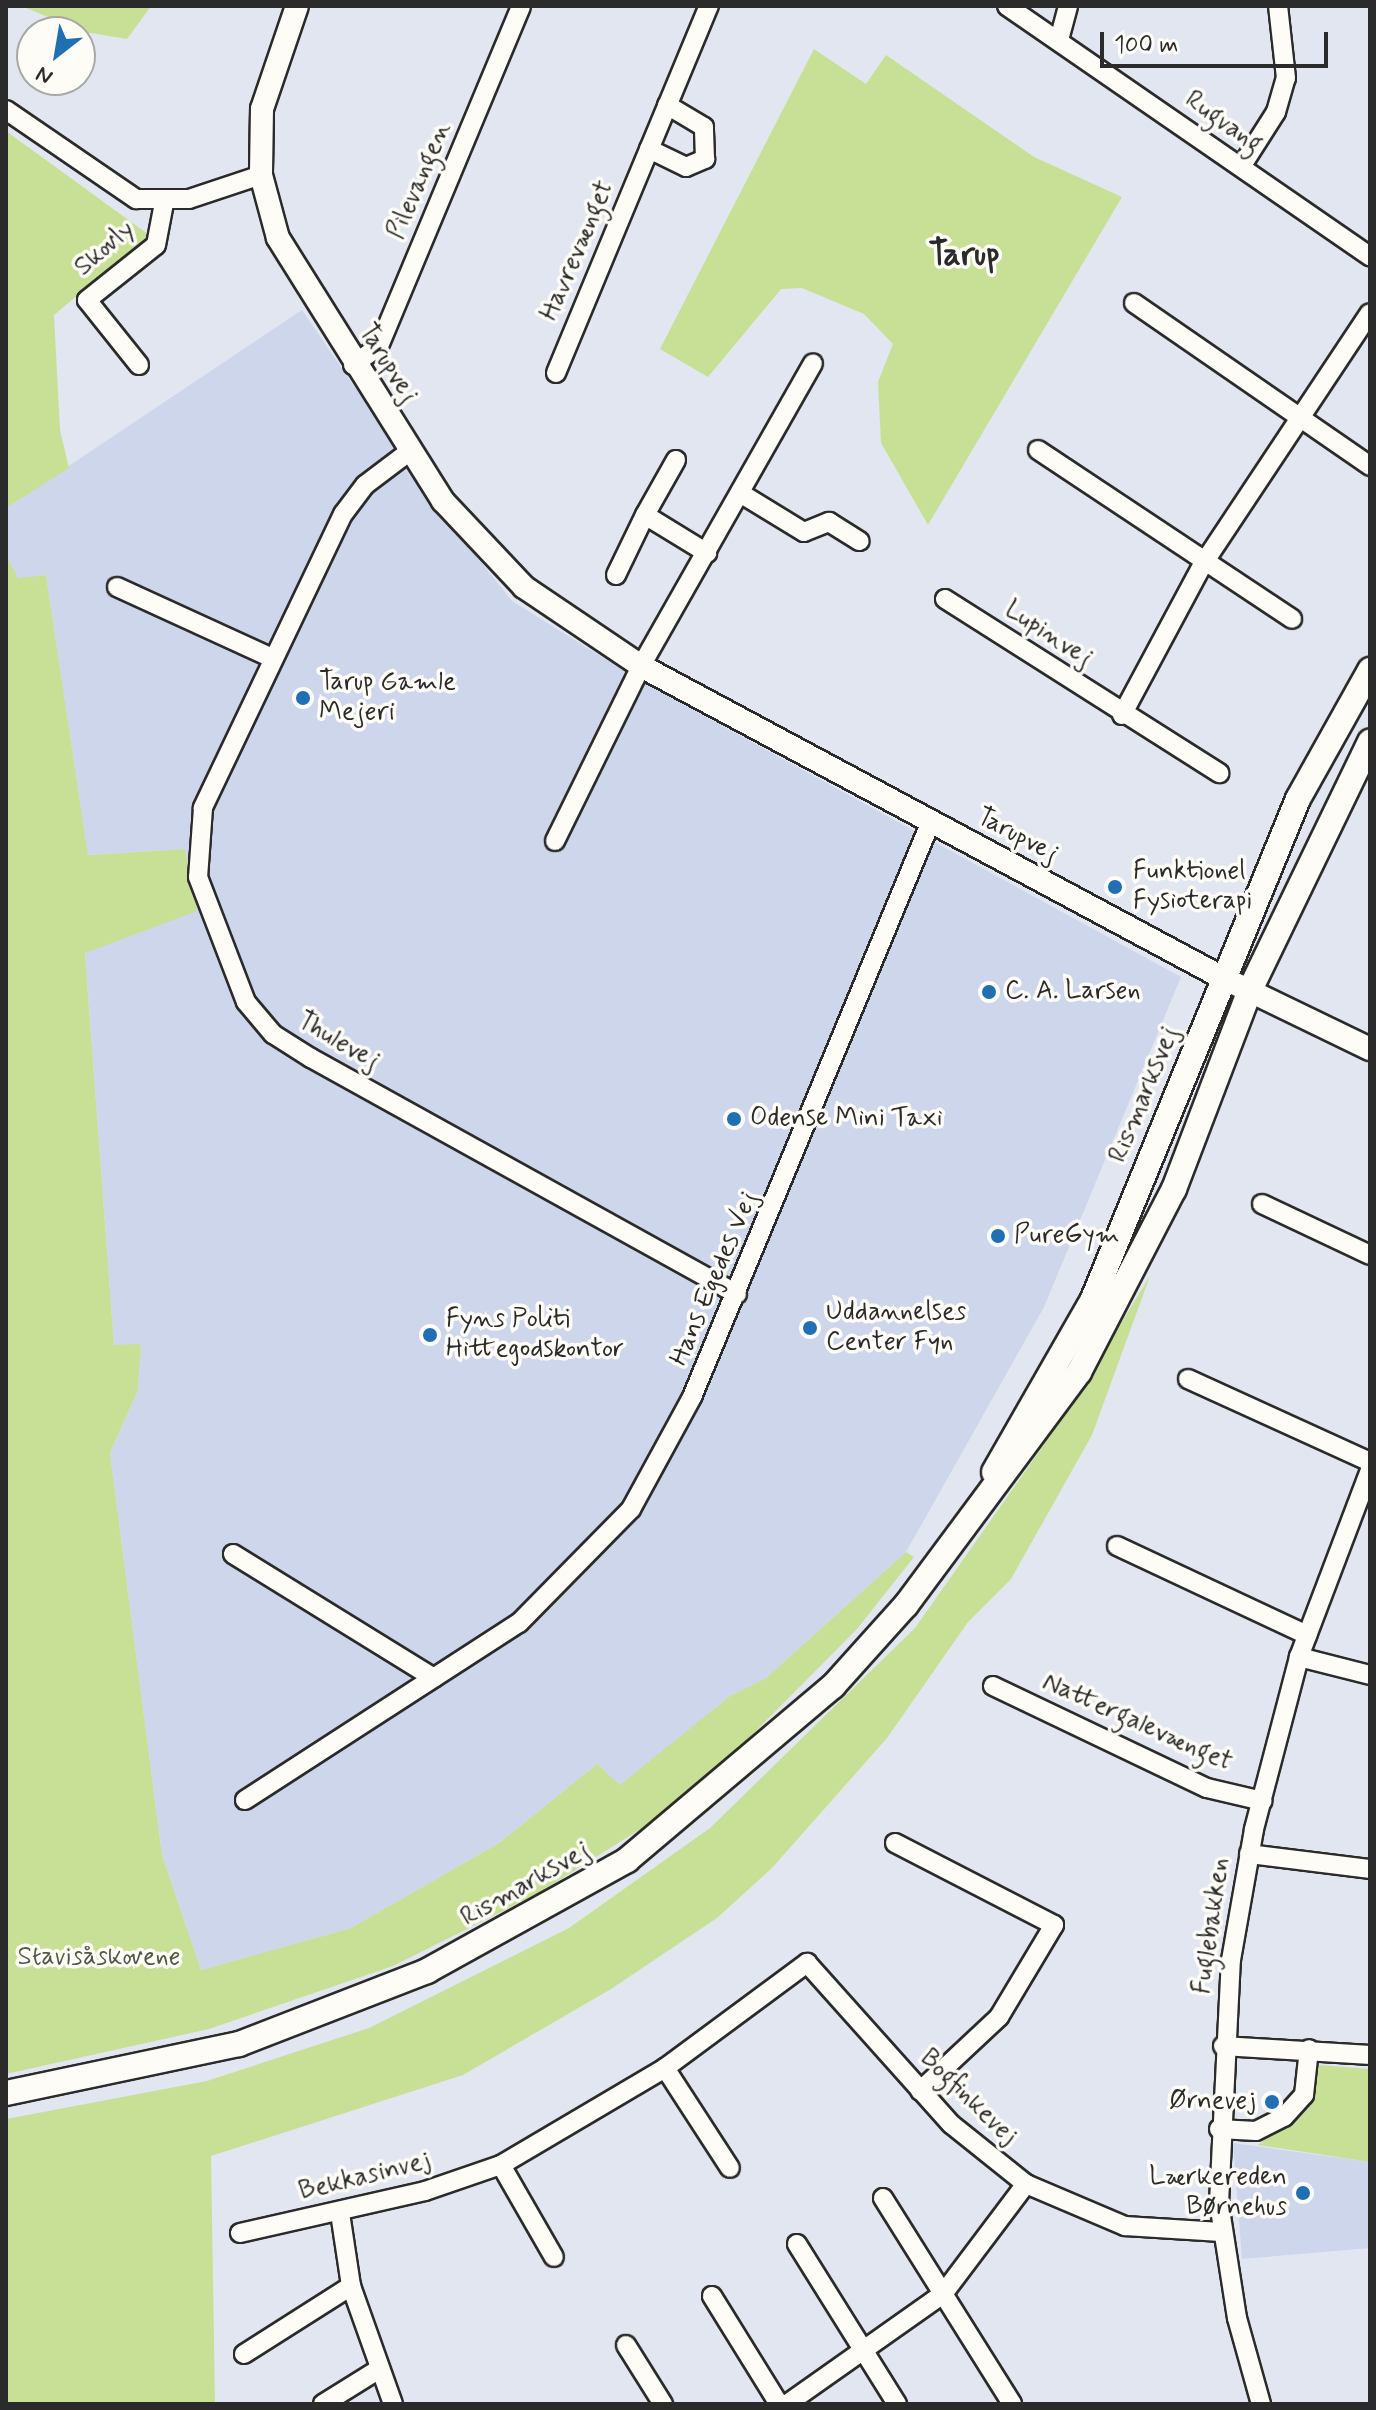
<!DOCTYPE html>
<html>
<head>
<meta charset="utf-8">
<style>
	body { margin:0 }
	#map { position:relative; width:1376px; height:2410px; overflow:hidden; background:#e1e6f0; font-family:Mynerve,sans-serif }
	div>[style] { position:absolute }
	.built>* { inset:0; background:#ced6eb }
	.green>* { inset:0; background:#c8e096 }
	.roads { filter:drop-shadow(2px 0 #2b2b2b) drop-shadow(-2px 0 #2b2b2b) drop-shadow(0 2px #2b2b2b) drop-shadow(0 -2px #2b2b2b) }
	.minor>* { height:18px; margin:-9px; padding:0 9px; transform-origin:9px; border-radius:9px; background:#fdfcf7 }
	.tertiary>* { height:22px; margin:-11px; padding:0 11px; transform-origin:11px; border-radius:11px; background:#fdfcf7 }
	.secondary>* { height:24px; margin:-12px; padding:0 12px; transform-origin:12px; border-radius:12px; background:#fdfcf7 }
	.dots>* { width:22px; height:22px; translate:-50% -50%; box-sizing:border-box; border:4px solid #fdfcf7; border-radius:50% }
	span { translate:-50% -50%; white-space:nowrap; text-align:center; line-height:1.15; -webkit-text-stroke:7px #fdfcf7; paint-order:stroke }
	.street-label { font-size:26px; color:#2b2b2b }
	.poi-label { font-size:26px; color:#2b2b2b }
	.left { translate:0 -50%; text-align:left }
	.right { translate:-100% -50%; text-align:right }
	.park-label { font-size:26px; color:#525846 }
	.district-label { font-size:34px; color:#2b2b2b; font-weight:700 }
	.frame { position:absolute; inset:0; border:8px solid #2b2b2b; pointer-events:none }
	.north { position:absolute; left:16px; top:16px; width:80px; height:80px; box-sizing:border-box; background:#fdfcf7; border:2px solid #a9a8a5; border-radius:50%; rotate:211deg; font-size:22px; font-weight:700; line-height:32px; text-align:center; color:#2b2b2b }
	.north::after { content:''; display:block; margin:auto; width:28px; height:36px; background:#1f6fb2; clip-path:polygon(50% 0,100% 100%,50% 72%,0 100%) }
	.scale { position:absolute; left:1100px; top:32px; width:228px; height:36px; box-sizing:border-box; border:4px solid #2b2b2b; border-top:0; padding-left:10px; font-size:24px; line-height:28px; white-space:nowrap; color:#2b2b2b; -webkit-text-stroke:6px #fdfcf7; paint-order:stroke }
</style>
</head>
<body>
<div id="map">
	<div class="built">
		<i style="clip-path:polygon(302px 310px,436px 506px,512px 601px,642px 682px,1181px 977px,1044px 1307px,906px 1552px,766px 1678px,730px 1696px,620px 1786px,597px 1764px,499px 1843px,351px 1928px,201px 1970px,162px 1855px,110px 1453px,138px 1390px,141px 1345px,114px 1345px,85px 952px,197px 910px,185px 849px,88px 855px,46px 575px,18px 579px,6px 555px,6px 508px)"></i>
		<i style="clip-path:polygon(1233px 2143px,1370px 2162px,1370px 2248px,1242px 2259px)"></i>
	</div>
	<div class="green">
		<i style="clip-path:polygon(21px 6px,151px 6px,127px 39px,85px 32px)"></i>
		<i style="clip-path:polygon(814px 49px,866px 84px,886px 55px,1034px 157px,1122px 197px,928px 525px,881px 443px,878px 382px,893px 344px,864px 314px,802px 288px,781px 289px,708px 377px,660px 349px)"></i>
		<i style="clip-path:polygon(6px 131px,149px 235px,54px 315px,60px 430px,69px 468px,6px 508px)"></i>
		<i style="clip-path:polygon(6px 555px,18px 578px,46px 575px,88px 855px,185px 849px,197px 911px,85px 953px,114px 1345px,141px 1344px,138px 1390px,110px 1453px,162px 1855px,201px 1970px,351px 1928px,499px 1843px,597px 1764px,620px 1785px,730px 1696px,766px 1678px,906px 1552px,914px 1557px,857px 1629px,725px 1762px,642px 1828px,537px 1894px,393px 1966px,209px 2029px,6px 2074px)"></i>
		<i style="clip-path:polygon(1150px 1276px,1092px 1435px,1011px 1579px,968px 1622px,887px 1738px,772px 1868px,717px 1918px,611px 1989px,463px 2075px,211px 2156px,215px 2404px,6px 2404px,6px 2119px,207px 2081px,369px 2028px,569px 1928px,710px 1828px,915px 1628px,1062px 1419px)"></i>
		<i style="clip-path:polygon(1318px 2065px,1370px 2069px,1370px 2162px,1258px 2145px,1309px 2108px)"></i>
	</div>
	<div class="roads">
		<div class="minor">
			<i style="left:1007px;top:6px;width:441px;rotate:34.6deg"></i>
			<i style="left:1059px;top:40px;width:35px;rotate:-75deg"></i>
			<i style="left:6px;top:110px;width:158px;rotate:34.4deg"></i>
			<i style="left:136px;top:199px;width:53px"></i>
			<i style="left:189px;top:199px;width:76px;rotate:-18.4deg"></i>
			<i style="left:649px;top:149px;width:41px;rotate:25.9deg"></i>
			<i style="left:686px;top:167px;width:21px;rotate:-23deg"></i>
			<i style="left:705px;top:159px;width:32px;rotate:-92deg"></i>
			<i style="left:704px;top:127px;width:43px;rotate:-149.3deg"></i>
			<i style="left:1241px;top:167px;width:65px;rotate:-57.5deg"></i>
			<i style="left:1276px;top:112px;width:35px;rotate:-74deg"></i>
			<i style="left:1286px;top:78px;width:72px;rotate:-96.3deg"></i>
			<i style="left:1134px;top:303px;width:287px;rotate:34.6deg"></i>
			<i style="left:139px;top:365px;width:83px;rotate:-128.7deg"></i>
			<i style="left:87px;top:300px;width:88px;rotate:-38.6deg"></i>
			<i style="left:156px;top:245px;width:43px;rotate:-79.2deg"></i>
			<i style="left:353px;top:365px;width:32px;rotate:-36deg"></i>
			<i style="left:379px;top:346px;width:368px;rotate:-67.3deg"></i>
			<i style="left:556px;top:373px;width:398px;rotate:-67.4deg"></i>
			<i style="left:1038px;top:450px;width:305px;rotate:33.6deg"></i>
			<i style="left:410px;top:451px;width:56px;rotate:142.9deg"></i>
			<i style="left:365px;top:485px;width:36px;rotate:127deg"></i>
			<i style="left:343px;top:514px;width:326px;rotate:115.5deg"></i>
			<i style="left:203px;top:808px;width:69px;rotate:94.1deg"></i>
			<i style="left:198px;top:877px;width:134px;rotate:69deg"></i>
			<i style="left:246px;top:1002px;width:42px;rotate:49.8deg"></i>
			<i style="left:273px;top:1034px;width:45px;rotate:32.3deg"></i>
			<i style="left:311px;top:1058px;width:487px;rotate:29deg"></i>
			<i style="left:676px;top:460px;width:63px;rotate:119.4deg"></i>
			<i style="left:645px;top:515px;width:73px;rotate:31.5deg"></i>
			<i style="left:740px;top:493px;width:75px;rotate:31.4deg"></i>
			<i style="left:804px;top:532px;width:27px;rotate:-22deg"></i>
			<i style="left:829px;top:522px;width:36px;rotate:32deg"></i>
			<i style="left:616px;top:575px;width:67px;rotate:-64.2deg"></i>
			<i style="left:117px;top:587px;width:170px;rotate:24.6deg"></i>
			<i style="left:945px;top:599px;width:325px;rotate:32.4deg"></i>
			<i style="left:1122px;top:715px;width:171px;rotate:-61.8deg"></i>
			<i style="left:1203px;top:564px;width:301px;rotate:-56.4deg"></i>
			<i style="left:555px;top:841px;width:195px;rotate:-63.8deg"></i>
			<i style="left:641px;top:666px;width:348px;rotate:-60.4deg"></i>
			<i style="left:1262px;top:1204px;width:119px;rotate:25.3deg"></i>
			<i style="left:1188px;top:1379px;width:200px;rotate:24.5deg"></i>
			<i style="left:1117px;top:1546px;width:210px;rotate:25.1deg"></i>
			<i style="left:233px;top:1554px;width:236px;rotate:31.7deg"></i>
			<i style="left:1299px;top:1657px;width:73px;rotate:14.2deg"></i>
			<i style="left:993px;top:1686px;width:237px;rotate:25.5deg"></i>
			<i style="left:1207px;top:1788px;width:57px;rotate:13.3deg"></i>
			<i style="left:245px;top:1800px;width:326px;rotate:-32.9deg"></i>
			<i style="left:519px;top:1623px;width:160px;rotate:-45.5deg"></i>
			<i style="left:631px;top:1509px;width:128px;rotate:-61.4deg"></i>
			<i style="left:692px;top:1397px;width:624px;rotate:-67.46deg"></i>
			<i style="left:895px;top:1843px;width:179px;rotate:27.3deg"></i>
			<i style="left:1054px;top:1925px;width:107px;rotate:120.9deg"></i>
			<i style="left:999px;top:2017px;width:108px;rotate:136.9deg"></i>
			<i style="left:1249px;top:1854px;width:122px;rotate:7.1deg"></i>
			<i style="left:1223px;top:2046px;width:147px;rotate:3.5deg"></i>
			<i style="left:665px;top:2068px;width:119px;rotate:57deg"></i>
			<i style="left:1219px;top:2129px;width:37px;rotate:3deg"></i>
			<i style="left:1256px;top:2131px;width:31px;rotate:-27deg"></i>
			<i style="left:1284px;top:2117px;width:30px;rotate:-48deg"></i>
			<i style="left:1304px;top:2095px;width:46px;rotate:-83.8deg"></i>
			<i style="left:501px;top:2165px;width:106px;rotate:60.1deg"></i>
			<i style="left:883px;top:2198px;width:243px;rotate:57.9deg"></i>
			<i style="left:340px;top:2213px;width:74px;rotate:81.4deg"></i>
			<i style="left:351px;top:2286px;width:125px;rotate:70.4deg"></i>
			<i style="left:240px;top:2233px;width:190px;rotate:-12.8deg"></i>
			<i style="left:425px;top:2191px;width:80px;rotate:-18.9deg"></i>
			<i style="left:501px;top:2165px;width:191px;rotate:-30.6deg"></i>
			<i style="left:665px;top:2068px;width:177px;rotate:-36.5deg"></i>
			<i style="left:807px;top:1963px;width:216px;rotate:48.2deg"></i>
			<i style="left:951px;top:2124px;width:96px;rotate:38.7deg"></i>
			<i style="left:1026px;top:2184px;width:108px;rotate:23deg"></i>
			<i style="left:1125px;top:2226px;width:96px;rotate:3.6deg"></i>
			<i style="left:797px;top:2244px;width:189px;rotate:58deg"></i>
			<i style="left:712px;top:2296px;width:127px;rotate:58.2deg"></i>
			<i style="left:626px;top:2345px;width:70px;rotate:57.9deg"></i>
			<i style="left:244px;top:2354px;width:127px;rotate:-32.4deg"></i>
			<i style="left:323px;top:2404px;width:62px;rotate:-31.9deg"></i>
			<i style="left:787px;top:2404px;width:191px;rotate:-35.2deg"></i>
			<i style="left:943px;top:2294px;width:138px;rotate:-53deg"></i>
			<i style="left:1261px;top:2404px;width:89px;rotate:-105.6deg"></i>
			<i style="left:1237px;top:2318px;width:116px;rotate:-98.9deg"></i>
			<i style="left:1219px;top:2203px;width:243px;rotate:-87.2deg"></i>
			<i style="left:1231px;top:1960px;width:133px;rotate:-80deg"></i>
			<i style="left:1254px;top:1829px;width:178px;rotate:-75.3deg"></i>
			<i style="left:1299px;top:1657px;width:200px;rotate:-69.2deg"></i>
		</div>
		<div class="tertiary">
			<i style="left:297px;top:6px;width:109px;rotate:108.8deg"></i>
			<i style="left:262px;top:109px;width:66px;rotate:90.9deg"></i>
			<i style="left:261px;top:175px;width:65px;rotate:74.9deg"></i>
			<i style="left:278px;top:238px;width:310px;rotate:57.9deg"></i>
			<i style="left:443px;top:501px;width:118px;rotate:46.7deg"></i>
			<i style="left:524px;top:587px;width:141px;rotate:34deg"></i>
			<i style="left:641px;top:666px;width:660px;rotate:28.19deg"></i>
			<i style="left:1223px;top:978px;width:163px;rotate:25.8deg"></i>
		</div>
		<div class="secondary">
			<i style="left:994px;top:1472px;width:199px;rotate:-60.2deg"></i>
			<i style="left:1093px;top:1299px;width:540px;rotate:-67.71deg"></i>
			<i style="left:1298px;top:799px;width:148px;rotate:-60.8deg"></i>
			<i style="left:6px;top:2093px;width:238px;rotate:-11.9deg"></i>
			<i style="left:239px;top:2044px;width:202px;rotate:-21.2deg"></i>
			<i style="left:427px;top:1971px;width:229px;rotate:-29deg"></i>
			<i style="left:627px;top:1860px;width:270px;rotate:-40.2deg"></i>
			<i style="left:833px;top:1686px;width:109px;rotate:-48deg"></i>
			<i style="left:906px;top:1605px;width:290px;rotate:-53.4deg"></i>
			<i style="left:1079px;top:1372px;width:206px;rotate:-62.6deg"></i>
			<i style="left:1174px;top:1189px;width:213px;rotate:-69.1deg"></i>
			<i style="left:1250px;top:990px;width:276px;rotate:-64.2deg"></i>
		</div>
	</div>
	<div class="dots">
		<i style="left:303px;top:698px;background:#1f6fb2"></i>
		<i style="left:1115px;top:887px;background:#1f6fb2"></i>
		<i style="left:989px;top:992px;background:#1f6fb2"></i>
		<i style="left:734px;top:1119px;background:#1f6fb2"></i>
		<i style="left:998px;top:1236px;background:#1f6fb2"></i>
		<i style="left:810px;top:1328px;background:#1f6fb2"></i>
		<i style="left:430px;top:1335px;background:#1f6fb2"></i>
		<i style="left:1272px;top:2102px;background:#1f6fb2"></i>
		<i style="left:1303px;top:2193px;background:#1f6fb2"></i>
	</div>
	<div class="street-label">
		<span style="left:1223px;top:123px;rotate:35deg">Rugvang</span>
		<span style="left:420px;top:181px;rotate:-67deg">Pilevangen</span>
		<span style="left:105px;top:249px;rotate:-41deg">Skovly</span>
		<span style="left:578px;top:251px;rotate:-67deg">Havrevænget</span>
		<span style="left:387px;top:364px;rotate:58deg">Tarupvej</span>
		<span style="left:1048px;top:635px;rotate:33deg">Lupinvej</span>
		<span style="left:1017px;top:836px;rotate:28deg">Tarupvej</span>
		<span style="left:338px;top:1042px;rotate:30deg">Thulevej</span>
		<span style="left:1145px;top:1095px;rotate:-68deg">Rismarksvej</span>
		<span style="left:715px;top:1279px;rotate:-67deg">Hans Egedes Vej</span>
		<span style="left:1137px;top:1723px;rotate:24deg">Nattergalevænget</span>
		<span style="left:526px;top:1885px;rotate:-30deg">Rismarksvej</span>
		<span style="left:1212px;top:1926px;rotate:-82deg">Fuglebakken</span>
		<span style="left:968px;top:2098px;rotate:44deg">Bogfinkevej</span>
		<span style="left:365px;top:2177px;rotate:-14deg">Bekkasinvej</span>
	</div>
	<div class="poi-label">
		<span class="left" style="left:319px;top:698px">Tarup Gamle<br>Mejeri</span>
		<span class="left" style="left:1133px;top:887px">Funktionel<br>Fysioterapi</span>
		<span class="left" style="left:1005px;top:992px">C. A. Larsen</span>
		<span class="left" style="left:750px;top:1119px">Odense Mini Taxi</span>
		<span class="left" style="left:1014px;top:1236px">PureGym</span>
		<span class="left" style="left:826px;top:1328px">Uddannelses<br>Center Fyn</span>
		<span class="left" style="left:446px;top:1335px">Fyns Politi<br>Hittegodskontor</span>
		<span class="right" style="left:1256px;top:2102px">Ørnevej</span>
		<span class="right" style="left:1287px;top:2193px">Lærkereden<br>Børnehus</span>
	</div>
	<div class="park-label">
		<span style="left:99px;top:1958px">Stavisåskovene</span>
	</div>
	<div class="district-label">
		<span style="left:964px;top:255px">Tarup</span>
	</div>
	<div class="frame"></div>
	<div class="north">N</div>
	<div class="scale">100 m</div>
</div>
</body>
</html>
